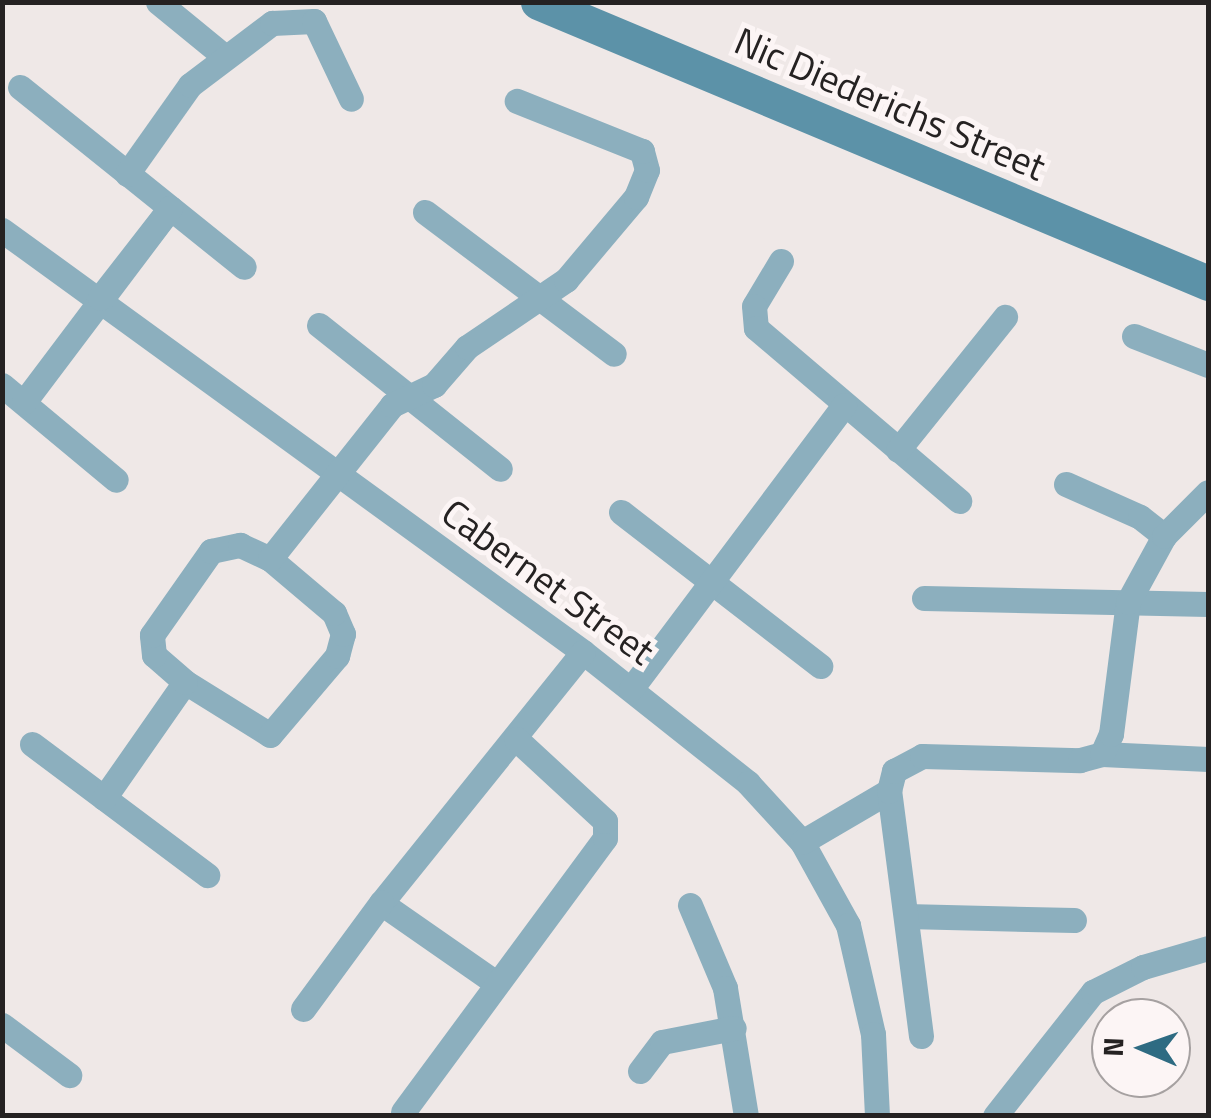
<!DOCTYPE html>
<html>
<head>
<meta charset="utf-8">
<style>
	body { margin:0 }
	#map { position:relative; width:1211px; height:1118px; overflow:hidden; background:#efe8e7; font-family:"Titillium Web",sans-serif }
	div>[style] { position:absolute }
	.street>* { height:25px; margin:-12.5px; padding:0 12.5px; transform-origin:12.5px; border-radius:12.5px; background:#8cafbe }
	.secondary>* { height:35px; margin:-17.5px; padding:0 17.5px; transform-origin:17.5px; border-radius:17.5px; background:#5c92a8 }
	span { translate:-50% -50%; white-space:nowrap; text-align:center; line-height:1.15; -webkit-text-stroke:10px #fcf5f5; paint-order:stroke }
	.street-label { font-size:38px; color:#252222 }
	.frame { position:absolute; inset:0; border:5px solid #252222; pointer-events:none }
	.north { position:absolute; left:1091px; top:998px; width:100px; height:100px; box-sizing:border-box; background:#fcf5f5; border:2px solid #a6a1a1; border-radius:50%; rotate:272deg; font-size:28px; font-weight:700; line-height:40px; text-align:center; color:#252222 }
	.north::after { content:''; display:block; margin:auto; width:35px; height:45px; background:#2e6b82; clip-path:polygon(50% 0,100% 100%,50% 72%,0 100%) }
</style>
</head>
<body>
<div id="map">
	<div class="street">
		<i style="left:158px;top:2px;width:85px;rotate:39.3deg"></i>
		<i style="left:20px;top:87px;width:287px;rotate:38.8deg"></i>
		<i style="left:127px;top:174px;width:109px;rotate:-54.7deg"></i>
		<i style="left:190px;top:85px;width:103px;rotate:-37.1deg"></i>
		<i style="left:272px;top:23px;width:42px;rotate:-2.7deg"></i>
		<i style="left:314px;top:21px;width:86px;rotate:64.6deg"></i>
		<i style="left:425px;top:212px;width:236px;rotate:36.9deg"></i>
		<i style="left:2px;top:230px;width:718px;rotate:35.99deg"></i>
		<i style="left:583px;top:652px;width:211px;rotate:38.4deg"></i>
		<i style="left:748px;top:783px;width:80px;rotate:47.5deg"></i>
		<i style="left:802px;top:842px;width:95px;rotate:61deg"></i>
		<i style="left:848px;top:925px;width:112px;rotate:77.1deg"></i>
		<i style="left:873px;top:1034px;width:82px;rotate:87.2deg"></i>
		<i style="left:781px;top:261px;width:52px;rotate:121deg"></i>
		<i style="left:754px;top:306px;width:22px;rotate:85deg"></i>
		<i style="left:756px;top:328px;width:267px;rotate:40.4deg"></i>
		<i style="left:319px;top:325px;width:231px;rotate:38.5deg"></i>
		<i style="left:1134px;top:336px;width:79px;rotate:21.4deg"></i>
		<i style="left:2px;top:385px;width:148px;rotate:39.8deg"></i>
		<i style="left:24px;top:402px;width:243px;rotate:-53deg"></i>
		<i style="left:170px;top:208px;width:114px;rotate:127.9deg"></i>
		<i style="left:898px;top:450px;width:171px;rotate:-51.2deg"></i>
		<i style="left:1066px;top:484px;width:81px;rotate:24deg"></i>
		<i style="left:1140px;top:517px;width:31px;rotate:38deg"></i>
		<i style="left:621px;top:512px;width:252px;rotate:37.7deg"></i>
		<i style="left:924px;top:598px;width:284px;rotate:1.2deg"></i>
		<i style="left:185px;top:682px;width:100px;rotate:31.9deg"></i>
		<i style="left:270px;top:735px;width:104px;rotate:-49.7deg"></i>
		<i style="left:337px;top:656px;width:23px;rotate:-75deg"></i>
		<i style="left:343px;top:634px;width:23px;rotate:-113deg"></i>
		<i style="left:334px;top:613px;width:84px;rotate:-139.8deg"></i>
		<i style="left:631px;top:689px;width:355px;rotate:-53.1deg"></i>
		<i style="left:32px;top:744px;width:219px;rotate:36.8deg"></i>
		<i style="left:1102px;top:754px;width:106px;rotate:2.7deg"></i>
		<i style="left:104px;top:798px;width:141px;rotate:-55.1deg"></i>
		<i style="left:185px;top:682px;width:41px;rotate:-138.9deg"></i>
		<i style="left:154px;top:655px;width:20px;rotate:-96deg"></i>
		<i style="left:152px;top:635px;width:103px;rotate:-54.9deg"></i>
		<i style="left:211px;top:551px;width:30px;rotate:-12deg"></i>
		<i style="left:240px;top:545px;width:33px;rotate:25deg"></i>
		<i style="left:270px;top:559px;width:196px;rotate:-51.6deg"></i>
		<i style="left:392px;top:405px;width:47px;rotate:-25.5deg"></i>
		<i style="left:434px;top:385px;width:50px;rotate:-49deg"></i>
		<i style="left:467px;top:347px;width:120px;rotate:-34.1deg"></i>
		<i style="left:566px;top:280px;width:109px;rotate:-49.9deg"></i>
		<i style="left:636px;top:197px;width:29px;rotate:-68deg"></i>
		<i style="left:647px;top:170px;width:20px;rotate:-105deg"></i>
		<i style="left:642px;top:151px;width:135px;rotate:-158.2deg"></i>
		<i style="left:802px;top:842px;width:101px;rotate:-30.4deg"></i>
		<i style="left:690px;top:905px;width:90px;rotate:67.1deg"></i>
		<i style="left:725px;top:988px;width:130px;rotate:80.7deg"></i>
		<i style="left:906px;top:916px;width:168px;rotate:1.4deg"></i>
		<i style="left:496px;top:983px;width:140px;rotate:-145.2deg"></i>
		<i style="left:381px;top:903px;width:322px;rotate:-51.2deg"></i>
		<i style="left:303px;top:1009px;width:132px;rotate:-53.7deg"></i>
		<i style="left:2px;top:1025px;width:84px;rotate:36.7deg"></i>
		<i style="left:921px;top:1036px;width:247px;rotate:-97.4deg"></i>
		<i style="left:889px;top:791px;width:21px;rotate:-76deg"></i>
		<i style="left:894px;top:771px;width:32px;rotate:-28deg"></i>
		<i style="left:922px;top:756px;width:158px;rotate:1.5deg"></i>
		<i style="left:1080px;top:760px;width:23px;rotate:-15deg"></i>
		<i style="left:1102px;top:754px;width:22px;rotate:-66deg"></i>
		<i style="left:1111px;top:734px;width:133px;rotate:-82.7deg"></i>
		<i style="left:1128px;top:602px;width:75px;rotate:-61.4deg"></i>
		<i style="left:1164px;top:536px;width:62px;rotate:-45deg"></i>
		<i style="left:640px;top:1071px;width:36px;rotate:-53deg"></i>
		<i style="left:662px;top:1042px;width:73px;rotate:-11deg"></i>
		<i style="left:403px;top:1112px;width:340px;rotate:-53.6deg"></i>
		<i style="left:605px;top:838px;width:17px;rotate:-90deg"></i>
		<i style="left:605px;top:821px;width:121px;rotate:-137.3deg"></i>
		<i style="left:995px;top:1116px;width:158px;rotate:-51.7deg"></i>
		<i style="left:1093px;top:992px;width:56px;rotate:-26.6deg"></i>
		<i style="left:1143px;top:967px;width:68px;rotate:-16.3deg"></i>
	</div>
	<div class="secondary">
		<i style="left:538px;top:2px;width:727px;rotate:22.75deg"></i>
	</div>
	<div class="street-label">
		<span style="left:890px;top:104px;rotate:23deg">Nic Diederichs Street</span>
		<span style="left:548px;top:582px;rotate:36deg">Cabernet Street</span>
	</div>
	<div class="frame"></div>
	<div class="north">N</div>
</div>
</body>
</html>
